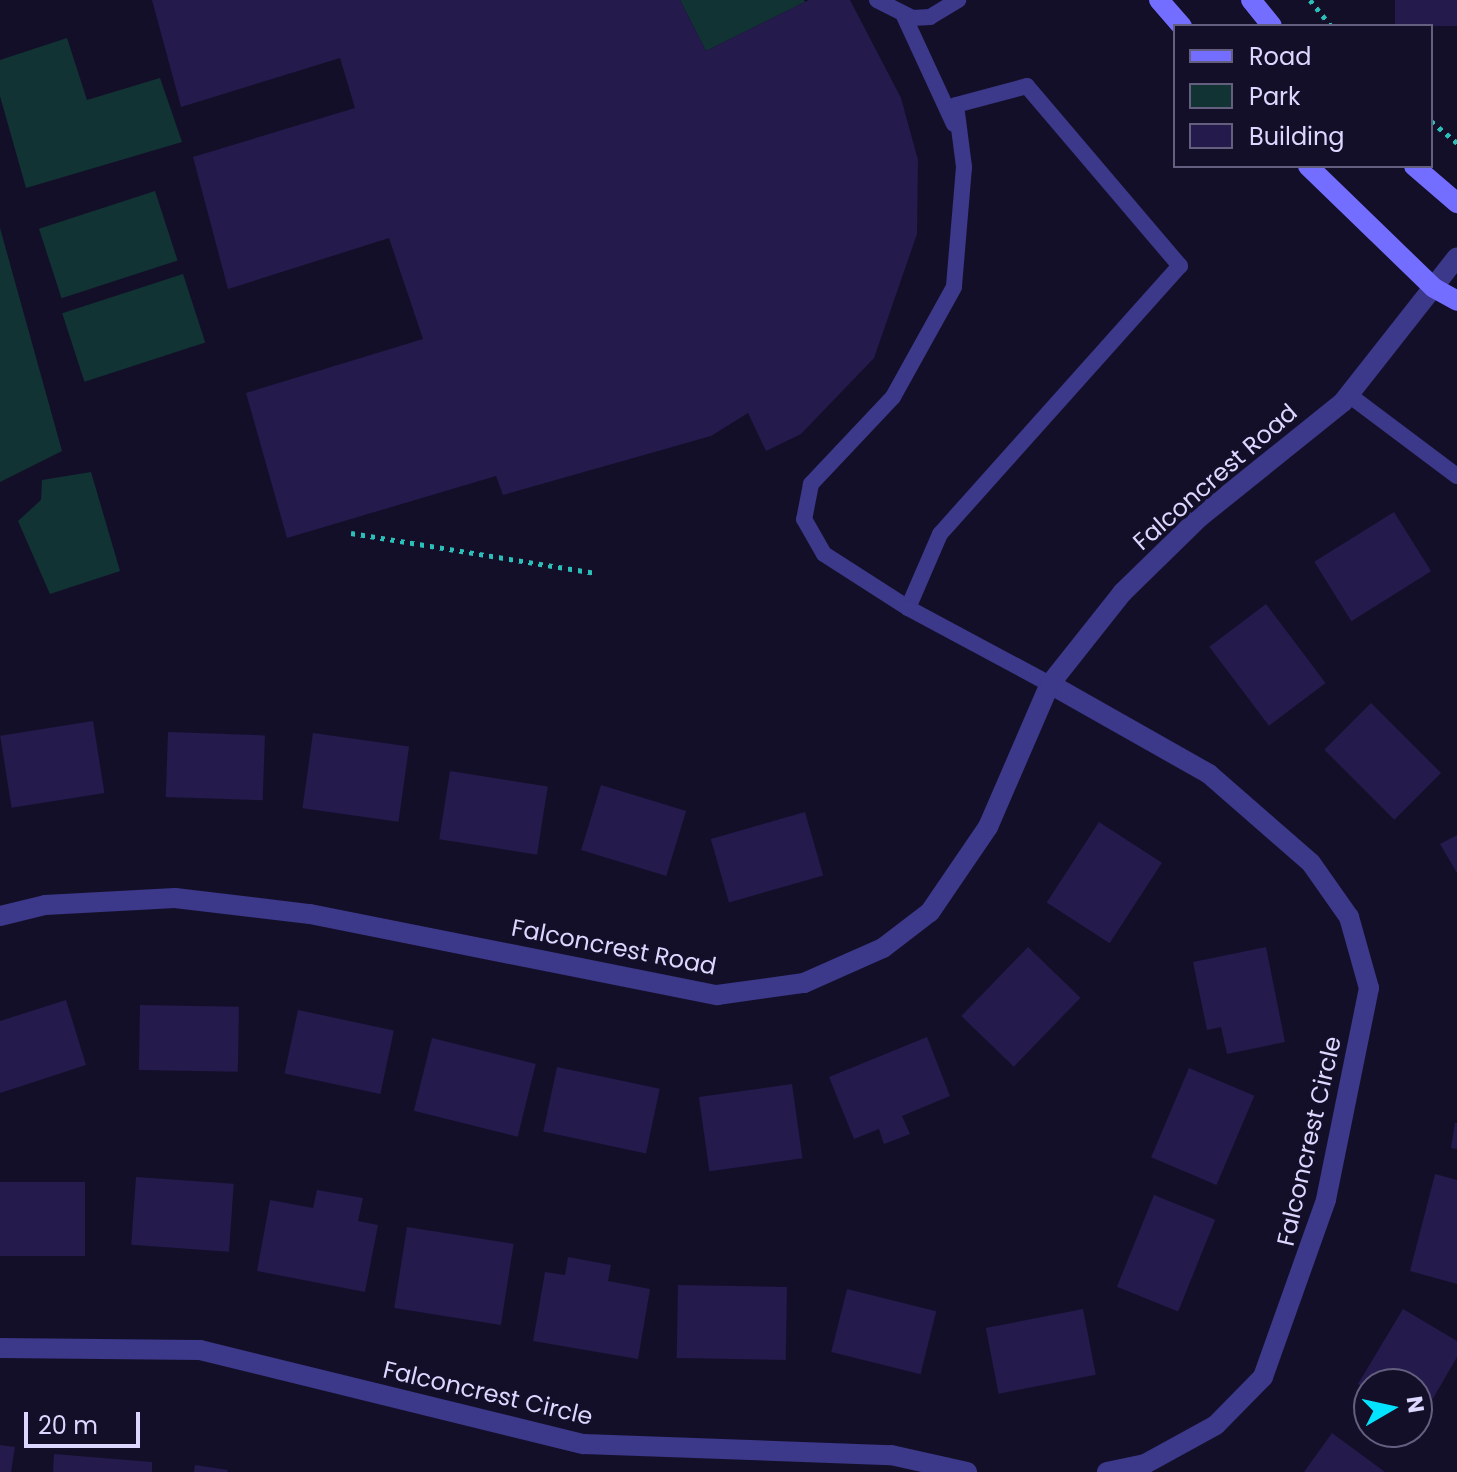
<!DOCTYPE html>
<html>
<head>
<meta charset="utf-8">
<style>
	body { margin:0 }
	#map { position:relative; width:1457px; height:1472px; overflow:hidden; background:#140f29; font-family:Poppins,sans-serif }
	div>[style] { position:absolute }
	.green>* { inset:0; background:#133; transform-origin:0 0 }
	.building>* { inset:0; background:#241a4b; transform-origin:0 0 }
	.path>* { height:5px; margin-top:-2.5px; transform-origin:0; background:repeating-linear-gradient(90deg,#2ac0b9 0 4px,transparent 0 10px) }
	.lane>* { height:16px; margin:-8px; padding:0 8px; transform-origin:8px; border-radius:8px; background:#3c388a }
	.street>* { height:20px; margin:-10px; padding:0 10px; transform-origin:10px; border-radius:10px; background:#3c388a }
	.secondary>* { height:20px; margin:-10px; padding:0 10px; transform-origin:10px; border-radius:10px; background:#736eff }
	span { translate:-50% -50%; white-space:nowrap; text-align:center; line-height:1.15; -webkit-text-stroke:7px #140f29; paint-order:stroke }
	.street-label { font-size:24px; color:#dcd7ff }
	.legend { position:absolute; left:1173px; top:24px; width:260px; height:144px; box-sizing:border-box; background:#140f29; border:2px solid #645f7f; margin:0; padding:10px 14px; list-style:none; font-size:24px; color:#dcd7ff }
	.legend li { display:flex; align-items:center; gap:16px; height:40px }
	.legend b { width:40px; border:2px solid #645f7f }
	.north { position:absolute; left:1353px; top:1368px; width:80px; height:80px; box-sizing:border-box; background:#140f29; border:2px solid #645f7f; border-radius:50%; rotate:81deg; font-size:22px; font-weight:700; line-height:32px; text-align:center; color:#dcd7ff }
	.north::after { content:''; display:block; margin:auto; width:28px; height:36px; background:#03e3ff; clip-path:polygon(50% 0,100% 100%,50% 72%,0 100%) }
	.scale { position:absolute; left:24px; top:1412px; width:116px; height:36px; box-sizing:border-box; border:4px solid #dcd7ff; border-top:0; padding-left:10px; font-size:24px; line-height:28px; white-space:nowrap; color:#dcd7ff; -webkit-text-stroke:6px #140f29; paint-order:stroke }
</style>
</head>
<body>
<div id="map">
	<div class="green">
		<i style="clip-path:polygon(680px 0,804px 0,805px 2px,706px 51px)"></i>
		<i style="clip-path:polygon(67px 38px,87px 100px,160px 78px,182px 142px,26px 188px,0 96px,0 60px)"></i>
		<i style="left:155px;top:191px;width:73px;height:122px;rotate:72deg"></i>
		<i style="clip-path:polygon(0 228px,62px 451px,0 482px)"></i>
		<i style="left:183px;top:274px;width:72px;height:127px;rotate:72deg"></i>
		<i style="clip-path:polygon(91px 472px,120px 571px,50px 594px,18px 521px,41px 500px,42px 480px)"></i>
	</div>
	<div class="building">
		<i style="clip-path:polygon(152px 0,680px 0,706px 51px,809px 0,850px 0,901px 98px,918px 160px,917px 234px,874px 358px,801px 434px,766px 451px,748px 413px,711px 436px,503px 495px,496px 476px,287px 538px,246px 393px,423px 339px,389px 238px,228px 289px,193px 157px,355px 108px,340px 58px,181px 107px)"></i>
		<i style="left:1395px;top:0;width:62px;height:26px"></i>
		<i style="left:1394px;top:512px;width:70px;height:94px;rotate:58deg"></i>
		<i style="left:1266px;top:604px;width:99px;height:71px;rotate:53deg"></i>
		<i style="left:1371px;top:703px;width:99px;height:66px;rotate:45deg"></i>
		<i style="left:93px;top:721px;width:73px;height:94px;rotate:81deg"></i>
		<i style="left:168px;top:732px;width:97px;height:65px;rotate:2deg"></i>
		<i style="left:313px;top:733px;width:97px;height:76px;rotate:8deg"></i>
		<i style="left:450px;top:771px;width:99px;height:69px;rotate:9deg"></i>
		<i style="left:601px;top:785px;width:89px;height:68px;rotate:17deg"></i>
		<i style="left:805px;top:812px;width:66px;height:98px;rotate:74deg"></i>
		<i style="left:1099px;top:822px;width:75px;height:96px;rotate:33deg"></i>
		<i style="clip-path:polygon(1457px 835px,1457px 873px,1440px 844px)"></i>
		<i style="left:1028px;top:947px;width:73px;height:96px;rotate:44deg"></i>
		<i style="clip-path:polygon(1266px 947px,1285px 1042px,1227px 1054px,1221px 1027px,1207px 1030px,1193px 962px)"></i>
		<i style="clip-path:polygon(66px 1000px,86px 1065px,0 1093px,0 1021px)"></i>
		<i style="left:140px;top:1005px;width:99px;height:65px;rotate:1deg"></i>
		<i style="left:298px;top:1010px;width:98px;height:65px;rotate:12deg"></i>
		<i style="clip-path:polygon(927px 1037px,950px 1096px,902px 1116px,910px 1134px,884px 1144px,879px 1129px,854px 1139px,829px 1077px)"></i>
		<i style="left:432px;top:1038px;width:107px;height:75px;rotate:14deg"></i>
		<i style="left:557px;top:1067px;width:105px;height:66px;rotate:12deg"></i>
		<i style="left:1189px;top:1068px;width:71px;height:97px;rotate:23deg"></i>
		<i style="left:792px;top:1084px;width:75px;height:94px;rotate:82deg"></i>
		<i style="clip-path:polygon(1455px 1123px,1457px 1123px,1457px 1149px,1451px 1148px)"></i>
		<i style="clip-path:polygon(1435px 1174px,1457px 1180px,1457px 1284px,1410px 1271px)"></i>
		<i style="left:136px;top:1177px;width:98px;height:68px;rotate:4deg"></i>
		<i style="left:85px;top:1182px;width:74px;height:85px;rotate:90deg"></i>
		<i style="clip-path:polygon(317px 1190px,363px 1198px,358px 1221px,378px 1225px,365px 1292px,257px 1271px,270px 1200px,313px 1208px)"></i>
		<i style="left:1154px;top:1195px;width:66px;height:99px;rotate:22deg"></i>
		<i style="left:407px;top:1227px;width:108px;height:82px;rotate:9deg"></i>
		<i style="clip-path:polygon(568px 1257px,611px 1265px,608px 1281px,650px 1289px,638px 1359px,533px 1341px,545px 1272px,565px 1275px)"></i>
		<i style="left:678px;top:1285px;width:109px;height:73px;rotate:1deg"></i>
		<i style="left:847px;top:1289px;width:92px;height:65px;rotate:14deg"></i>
		<i style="left:1083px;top:1309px;width:67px;height:99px;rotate:79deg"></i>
		<i style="clip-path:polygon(1403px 1309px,1457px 1341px,1457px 1357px,1420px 1421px,1417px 1384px,1369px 1384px,1369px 1390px,1358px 1384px)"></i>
		<i style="clip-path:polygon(1332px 1433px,1385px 1472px,1304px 1472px)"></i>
		<i style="clip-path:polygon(0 1445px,15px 1447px,11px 1472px,0 1472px)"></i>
		<i style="clip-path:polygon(54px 1454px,152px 1462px,152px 1472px,53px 1472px)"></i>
		<i style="clip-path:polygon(195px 1465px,228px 1470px,227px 1472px,194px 1472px)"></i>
	</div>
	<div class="path">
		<i style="left:1310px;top:0;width:33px;rotate:51deg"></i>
		<i style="left:1431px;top:121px;width:34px;rotate:40deg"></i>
		<i style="left:351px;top:533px;width:248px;rotate:9.3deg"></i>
	</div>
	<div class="lane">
		<i style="left:877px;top:0;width:39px;rotate:27deg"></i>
		<i style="left:912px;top:18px;width:18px;rotate:-3deg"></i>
		<i style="left:930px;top:17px;width:33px;rotate:-31deg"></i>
		<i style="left:904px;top:16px;width:119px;rotate:65.2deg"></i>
		<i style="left:1349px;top:395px;width:135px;rotate:36.9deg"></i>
		<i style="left:908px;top:608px;width:81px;rotate:-66.6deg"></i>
		<i style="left:940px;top:534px;width:360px;rotate:-48.2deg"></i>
		<i style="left:1180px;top:266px;width:236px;rotate:-130.4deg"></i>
		<i style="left:1027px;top:86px;width:73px;rotate:165deg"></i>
		<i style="left:956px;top:105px;width:63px;rotate:82.6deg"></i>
		<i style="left:964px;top:167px;width:120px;rotate:94.8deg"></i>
		<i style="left:954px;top:287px;width:126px;rotate:119deg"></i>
		<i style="left:893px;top:397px;width:120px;rotate:133.3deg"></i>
		<i style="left:811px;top:484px;width:36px;rotate:101deg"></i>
		<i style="left:804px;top:519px;width:40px;rotate:60.3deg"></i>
		<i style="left:824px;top:554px;width:100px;rotate:32.7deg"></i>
		<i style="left:908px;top:608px;width:161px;rotate:28.2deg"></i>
	</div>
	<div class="street">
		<i style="left:1050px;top:684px;width:183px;rotate:29.5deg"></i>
		<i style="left:1209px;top:774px;width:135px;rotate:41.1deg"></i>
		<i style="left:1311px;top:863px;width:66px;rotate:54.9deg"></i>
		<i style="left:1349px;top:917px;width:74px;rotate:74.3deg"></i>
		<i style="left:1369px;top:988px;width:216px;rotate:101.5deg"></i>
		<i style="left:1326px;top:1200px;width:188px;rotate:109.6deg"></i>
		<i style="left:1263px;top:1377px;width:67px;rotate:134.4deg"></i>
		<i style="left:1216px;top:1425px;width:81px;rotate:151.2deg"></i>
		<i style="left:1145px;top:1464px;width:39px;rotate:168deg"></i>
		<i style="left:0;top:916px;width:46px;rotate:-13.7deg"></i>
		<i style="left:45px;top:905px;width:130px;rotate:-3.1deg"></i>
		<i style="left:175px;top:898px;width:136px;rotate:6.8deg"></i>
		<i style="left:310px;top:914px;width:415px;rotate:11.3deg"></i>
		<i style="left:717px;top:995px;width:88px;rotate:-7.9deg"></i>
		<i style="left:804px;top:983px;width:86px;rotate:-23.9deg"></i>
		<i style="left:883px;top:948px;width:59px;rotate:-37.5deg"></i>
		<i style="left:930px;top:912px;width:103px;rotate:-55.7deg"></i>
		<i style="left:988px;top:827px;width:156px;rotate:-66.6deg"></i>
		<i style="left:1050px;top:684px;width:116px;rotate:-51.6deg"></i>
		<i style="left:1122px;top:593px;width:109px;rotate:-44.3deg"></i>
		<i style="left:1200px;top:517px;width:184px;rotate:-38.8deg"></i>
		<i style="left:1343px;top:402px;width:184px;rotate:-51.8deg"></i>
		<i style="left:0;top:1348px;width:200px;rotate:0.6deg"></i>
		<i style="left:200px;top:1350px;width:395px;rotate:13.8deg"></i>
		<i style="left:584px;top:1444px;width:307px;rotate:2.1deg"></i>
		<i style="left:891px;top:1455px;width:78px;rotate:12.6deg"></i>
	</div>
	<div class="secondary">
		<i style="left:1159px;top:0;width:35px;rotate:49deg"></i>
		<i style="left:1251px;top:0;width:33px;rotate:51deg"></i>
		<i style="left:1308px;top:166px;width:175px;rotate:44.1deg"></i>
		<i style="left:1434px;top:288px;width:26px;rotate:29deg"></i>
		<i style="left:1414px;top:166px;width:57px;rotate:40.7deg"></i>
	</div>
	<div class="street-label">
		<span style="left:1215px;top:477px;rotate:-41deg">Falconcrest Road</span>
		<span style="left:614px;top:947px;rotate:11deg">Falconcrest Road</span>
		<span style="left:1309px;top:1141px;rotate:-77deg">Falconcrest Circle</span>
		<span style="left:488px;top:1393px;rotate:13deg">Falconcrest Circle</span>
	</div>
	<ul class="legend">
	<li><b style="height:10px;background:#736eff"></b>Road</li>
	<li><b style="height:22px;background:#133"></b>Park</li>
	<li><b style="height:22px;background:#241a4b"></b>Building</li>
	</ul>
	<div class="north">N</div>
	<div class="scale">20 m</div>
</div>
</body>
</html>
